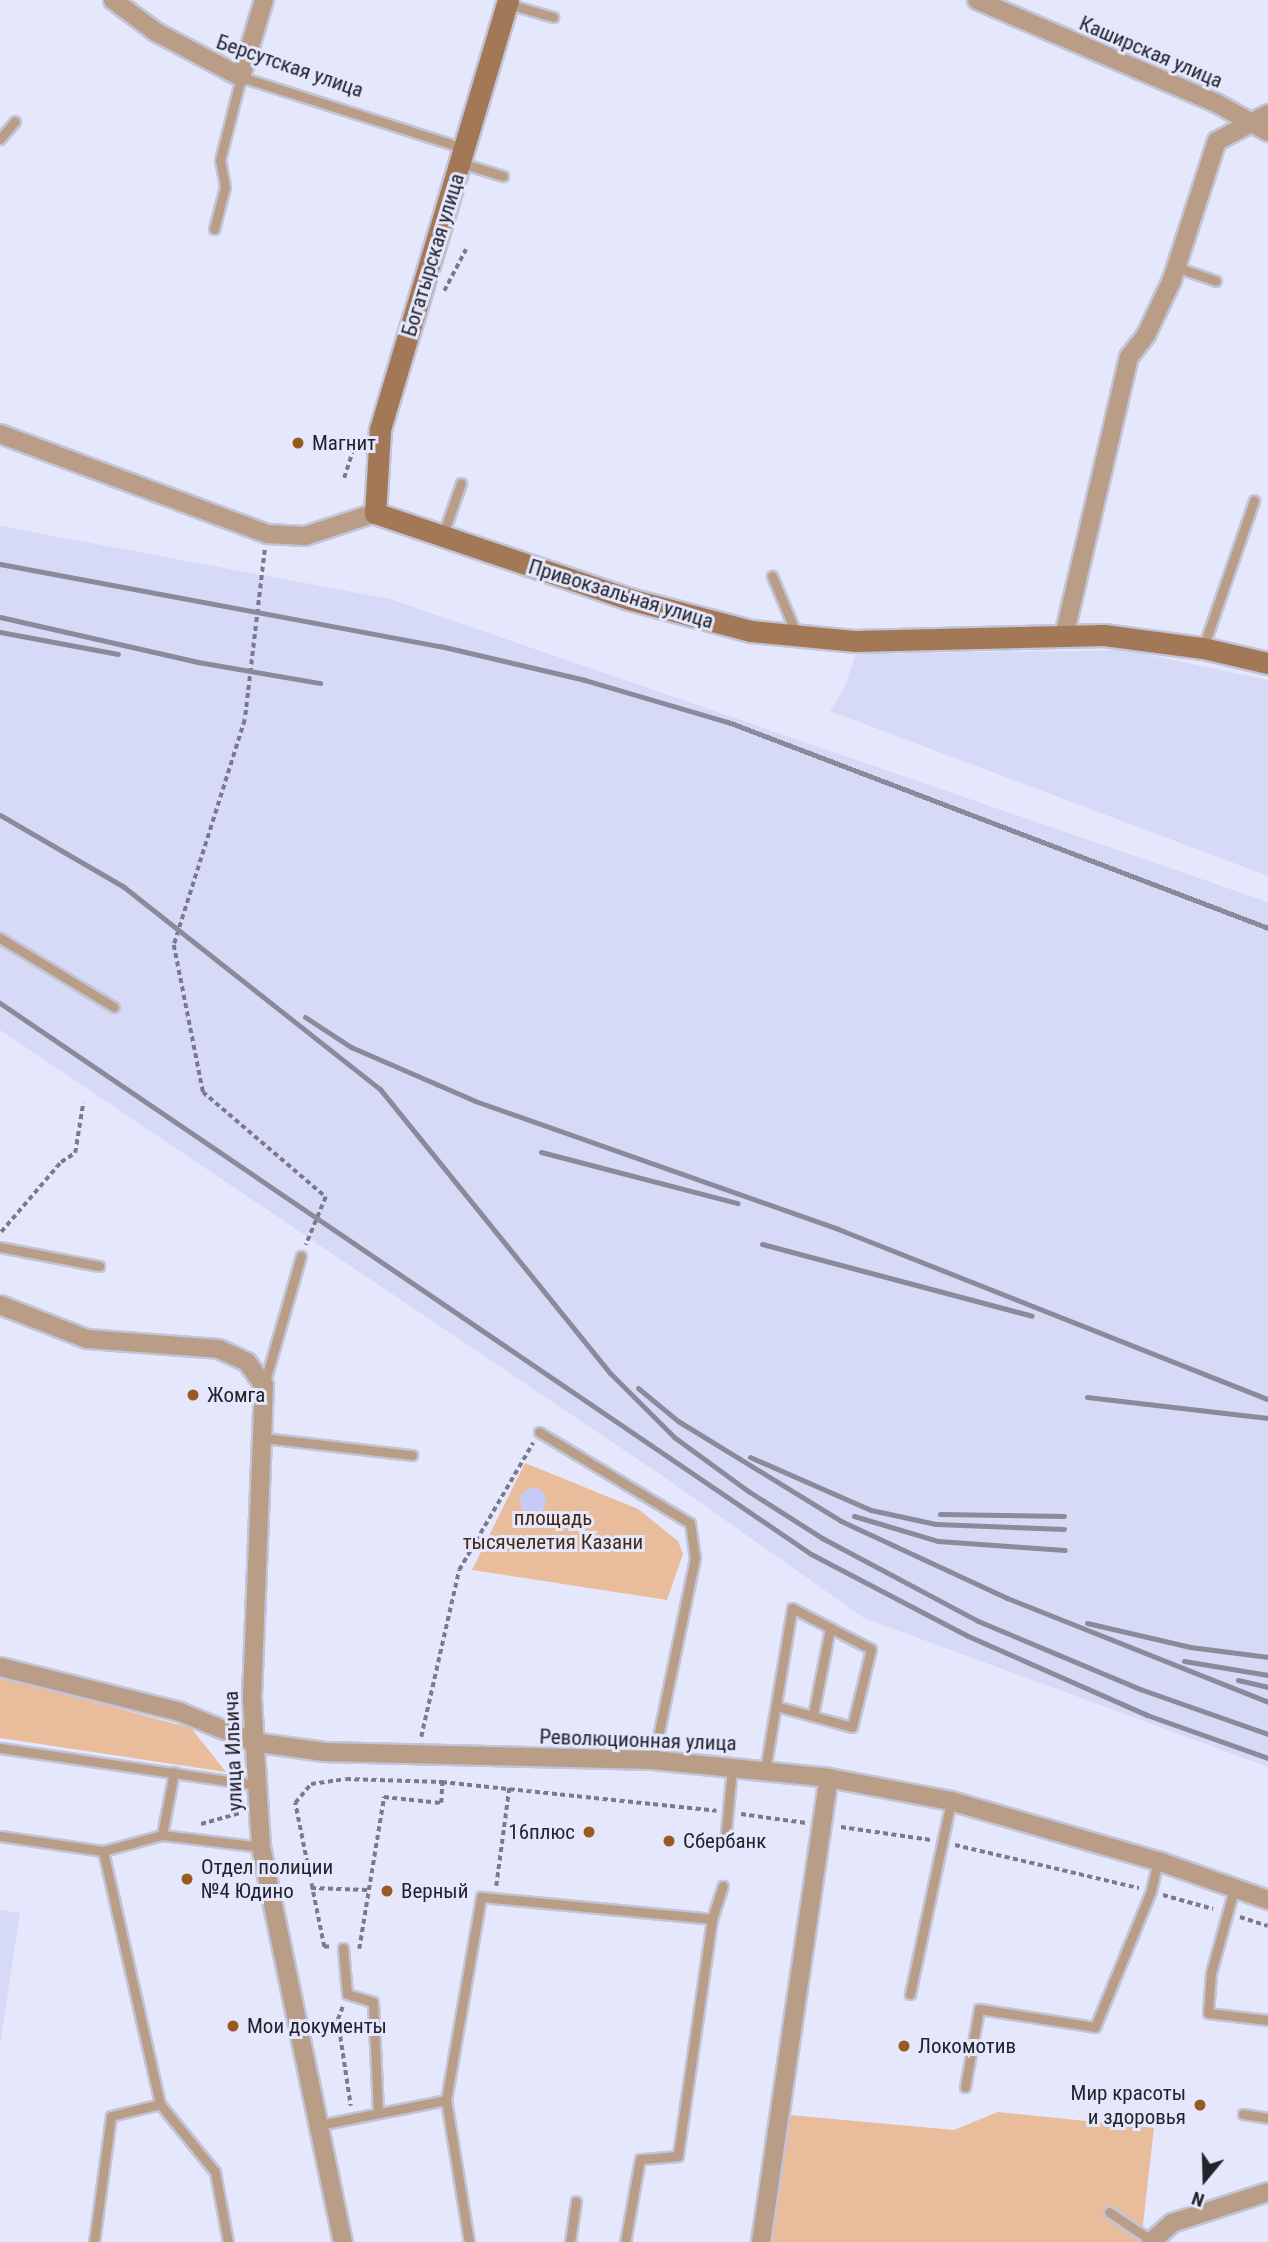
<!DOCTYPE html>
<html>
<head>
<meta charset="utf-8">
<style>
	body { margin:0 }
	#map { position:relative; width:1268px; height:2242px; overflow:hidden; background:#e5e7fd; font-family:"Roboto Condensed",sans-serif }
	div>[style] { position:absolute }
	.built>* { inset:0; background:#d7daf6 }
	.green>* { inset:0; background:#e9bd9b }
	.water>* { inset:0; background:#c6caf6 }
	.round { border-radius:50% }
	.path>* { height:3.5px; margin-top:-1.75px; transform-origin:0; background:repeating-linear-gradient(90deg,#7a7b8a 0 5px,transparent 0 8.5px) }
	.roads { filter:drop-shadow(2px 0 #c2c4d7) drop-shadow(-2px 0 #c2c4d7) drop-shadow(0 2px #c2c4d7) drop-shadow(0 -2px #c2c4d7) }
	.lane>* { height:9px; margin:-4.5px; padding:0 4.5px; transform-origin:4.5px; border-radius:4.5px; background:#ba9d87 }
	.street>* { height:18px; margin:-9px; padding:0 9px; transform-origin:9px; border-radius:9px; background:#ba9d87 }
	.secondary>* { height:21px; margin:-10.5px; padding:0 10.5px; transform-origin:10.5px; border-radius:10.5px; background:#a27856 }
	.rail>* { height:5px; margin:-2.5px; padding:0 2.5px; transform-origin:2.5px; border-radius:2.5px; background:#898a9a }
	.dots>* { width:19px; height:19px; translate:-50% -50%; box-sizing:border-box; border:4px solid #e5e7fd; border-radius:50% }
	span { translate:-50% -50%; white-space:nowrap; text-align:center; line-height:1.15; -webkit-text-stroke:6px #e5e7fd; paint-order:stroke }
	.street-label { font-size:21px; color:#23232b }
	.poi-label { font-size:21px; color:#23232b }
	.left { translate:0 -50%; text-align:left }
	.right { translate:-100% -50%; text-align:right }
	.park-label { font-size:21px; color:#442912 }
	.north { position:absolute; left:1170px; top:2144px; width:70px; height:70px; -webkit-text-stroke:5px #e5e7fd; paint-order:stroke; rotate:199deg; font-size:19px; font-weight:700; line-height:28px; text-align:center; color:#23232b }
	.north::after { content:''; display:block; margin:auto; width:24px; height:32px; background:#23232b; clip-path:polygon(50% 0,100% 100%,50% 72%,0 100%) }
</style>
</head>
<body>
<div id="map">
	<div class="built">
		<i style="clip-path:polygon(0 526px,390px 599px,1268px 902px,1268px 1767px,864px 1618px,664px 1477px,0 1030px)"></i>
		<i style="clip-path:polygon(1126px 650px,1268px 680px,1268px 876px,830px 711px,843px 691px,856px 654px)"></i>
		<i style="clip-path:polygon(0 1910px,20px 1913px,0 2045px)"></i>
	</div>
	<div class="green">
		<i style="clip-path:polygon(525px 1463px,638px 1509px,678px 1541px,683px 1554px,667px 1600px,472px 1570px)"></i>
		<i style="clip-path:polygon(0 1677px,191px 1728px,226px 1772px,0 1738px)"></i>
		<i style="clip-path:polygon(998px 2112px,1154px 2128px,1141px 2242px,771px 2242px,771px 2219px,790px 2115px,954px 2130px)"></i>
	</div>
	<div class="water">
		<i class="round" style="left:520px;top:1488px;width:26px;height:26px"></i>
	</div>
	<div class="path">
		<i style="left:444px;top:291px;width:47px;rotate:-62.4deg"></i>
		<i style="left:344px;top:478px;width:43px;rotate:-72.4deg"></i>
		<i style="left:265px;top:550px;width:171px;rotate:96.7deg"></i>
		<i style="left:245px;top:720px;width:236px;rotate:107.5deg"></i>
		<i style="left:174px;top:945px;width:150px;rotate:78.8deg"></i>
		<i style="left:203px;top:1092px;width:162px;rotate:40.5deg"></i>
		<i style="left:326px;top:1197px;width:52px;rotate:112.6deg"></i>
		<i style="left:1px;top:1232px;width:92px;rotate:-49.4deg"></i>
		<i style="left:61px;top:1162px;width:17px;rotate:-33deg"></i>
		<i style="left:75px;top:1153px;width:51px;rotate:-80.9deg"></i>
		<i style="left:421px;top:1737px;width:171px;rotate:-77.2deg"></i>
		<i style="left:459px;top:1570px;width:147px;rotate:-59.8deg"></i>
		<i style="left:741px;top:1814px;width:66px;rotate:7.9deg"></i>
		<i style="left:201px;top:1824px;width:41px;rotate:-15.8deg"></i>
		<i style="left:841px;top:1827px;width:91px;rotate:8.2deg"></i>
		<i style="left:955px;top:1845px;width:189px;rotate:13.2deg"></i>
		<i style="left:496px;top:1886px;width:99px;rotate:-82.4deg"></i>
		<i style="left:311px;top:1888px;width:58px;rotate:2deg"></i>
		<i style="left:1163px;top:1895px;width:52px;rotate:15.6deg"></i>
		<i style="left:1240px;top:1917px;width:29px;rotate:18deg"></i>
		<i style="left:329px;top:1947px;width:5px;rotate:180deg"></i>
		<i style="left:324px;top:1947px;width:147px;rotate:-101.4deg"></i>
		<i style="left:295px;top:1803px;width:25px;rotate:-50deg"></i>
		<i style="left:311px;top:1784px;width:35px;rotate:-8deg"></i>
		<i style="left:346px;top:1779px;width:96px;rotate:1.8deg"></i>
		<i style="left:442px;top:1782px;width:276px;rotate:6deg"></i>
		<i style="left:359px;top:1949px;width:154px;rotate:-80.7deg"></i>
		<i style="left:384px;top:1797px;width:57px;rotate:6deg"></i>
		<i style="left:441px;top:1803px;width:21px;rotate:-87deg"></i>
		<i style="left:343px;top:2007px;width:14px;rotate:111deg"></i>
		<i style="left:338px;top:2020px;width:87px;rotate:81.4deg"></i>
	</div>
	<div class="roads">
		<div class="lane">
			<i style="left:508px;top:4px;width:47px;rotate:16.1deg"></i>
			<i style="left:0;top:139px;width:23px;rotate:-50deg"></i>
			<i style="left:461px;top:163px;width:44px;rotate:17.2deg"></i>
			<i style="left:214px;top:229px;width:43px;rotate:-75.3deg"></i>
			<i style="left:225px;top:187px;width:27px;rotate:-100deg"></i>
			<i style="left:220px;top:160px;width:86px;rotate:-75.8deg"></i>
			<i style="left:241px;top:77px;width:233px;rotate:17.7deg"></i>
			<i style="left:1176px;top:267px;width:42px;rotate:19.3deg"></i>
			<i style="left:442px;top:537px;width:57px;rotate:-70.6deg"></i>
			<i style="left:772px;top:576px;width:62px;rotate:67.2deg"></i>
			<i style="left:1203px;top:648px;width:156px;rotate:-70.9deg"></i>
			<i style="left:0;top:938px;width:133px;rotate:31.2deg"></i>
			<i style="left:0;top:1247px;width:101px;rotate:10.9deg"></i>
			<i style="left:264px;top:1385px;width:134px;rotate:-74deg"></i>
			<i style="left:539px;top:1432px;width:176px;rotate:31.1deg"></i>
			<i style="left:690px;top:1523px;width:35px;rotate:82deg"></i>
			<i style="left:695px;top:1558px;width:206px;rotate:101.7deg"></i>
			<i style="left:264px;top:1438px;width:149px;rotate:6.6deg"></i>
			<i style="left:813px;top:1715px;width:89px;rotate:-78.9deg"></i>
			<i style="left:0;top:1748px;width:259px;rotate:8.2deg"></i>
			<i style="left:765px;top:1770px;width:164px;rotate:-80.5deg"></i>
			<i style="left:792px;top:1608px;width:89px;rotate:27.4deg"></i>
			<i style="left:871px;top:1649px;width:80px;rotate:103.7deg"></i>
			<i style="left:852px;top:1727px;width:79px;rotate:-164.6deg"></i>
			<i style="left:162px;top:1835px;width:64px;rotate:-79.2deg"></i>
			<i style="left:0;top:1836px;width:104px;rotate:8.3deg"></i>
			<i style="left:103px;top:1851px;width:61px;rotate:-15.2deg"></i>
			<i style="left:162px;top:1835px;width:100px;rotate:6.9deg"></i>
			<i style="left:725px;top:1842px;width:74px;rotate:-84.6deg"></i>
			<i style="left:103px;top:1851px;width:259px;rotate:77.3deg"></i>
			<i style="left:160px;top:2104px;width:87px;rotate:51deg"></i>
			<i style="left:215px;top:2172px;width:71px;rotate:79.5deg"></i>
			<i style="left:1234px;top:1889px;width:87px;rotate:105.3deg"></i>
			<i style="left:1211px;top:1973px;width:40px;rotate:94.3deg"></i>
			<i style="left:1208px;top:2013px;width:60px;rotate:6.7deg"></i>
			<i style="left:712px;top:1919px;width:35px;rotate:-72deg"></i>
			<i style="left:343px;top:1948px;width:46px;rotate:85deg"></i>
			<i style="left:347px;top:1994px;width:27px;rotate:17deg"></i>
			<i style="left:373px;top:2002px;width:111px;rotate:87.4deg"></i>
			<i style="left:910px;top:1994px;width:197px;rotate:-78deg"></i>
			<i style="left:965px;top:2087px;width:79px;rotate:-79.8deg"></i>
			<i style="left:979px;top:2009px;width:117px;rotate:8.8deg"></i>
			<i style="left:1095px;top:2027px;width:147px;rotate:-67.6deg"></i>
			<i style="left:1151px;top:1891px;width:31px;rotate:-77deg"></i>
			<i style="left:446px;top:2100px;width:206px;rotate:-80.2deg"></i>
			<i style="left:481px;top:1897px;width:232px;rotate:5.4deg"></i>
			<i style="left:712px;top:1919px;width:239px;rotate:98.2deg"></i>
			<i style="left:678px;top:2156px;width:38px;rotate:175deg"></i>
			<i style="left:640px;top:2159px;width:84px;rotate:100.2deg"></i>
			<i style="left:1243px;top:2114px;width:25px;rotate:9deg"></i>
			<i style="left:319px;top:2125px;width:129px;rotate:-11.1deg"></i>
			<i style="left:446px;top:2100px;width:144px;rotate:80.8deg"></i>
			<i style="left:1109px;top:2212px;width:52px;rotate:34deg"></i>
			<i style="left:94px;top:2242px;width:127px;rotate:-82.3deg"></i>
			<i style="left:111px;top:2116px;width:50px;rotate:-13.8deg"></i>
			<i style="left:570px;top:2242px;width:41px;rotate:-81.7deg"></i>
		</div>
		<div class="street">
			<i style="left:113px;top:0;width:54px;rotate:36.7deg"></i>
			<i style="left:156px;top:32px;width:96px;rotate:27.9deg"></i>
			<i style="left:241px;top:77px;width:80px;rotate:-73.4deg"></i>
			<i style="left:977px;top:0;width:260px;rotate:23.3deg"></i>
			<i style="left:1216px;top:103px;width:60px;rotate:29.1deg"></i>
			<i style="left:0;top:434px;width:285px;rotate:20.5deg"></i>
			<i style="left:267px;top:534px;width:38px;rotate:3deg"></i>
			<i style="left:305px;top:536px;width:74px;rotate:-18.2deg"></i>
			<i style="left:1064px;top:636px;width:286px;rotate:-76.9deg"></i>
			<i style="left:1129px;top:357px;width:28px;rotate:-52deg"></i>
			<i style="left:1146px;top:335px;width:61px;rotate:-64.7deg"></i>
			<i style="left:1172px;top:280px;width:146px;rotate:-72.1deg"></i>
			<i style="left:1217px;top:141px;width:58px;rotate:-27.9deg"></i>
			<i style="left:0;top:1305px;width:93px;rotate:21.3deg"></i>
			<i style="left:87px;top:1339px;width:132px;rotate:4.3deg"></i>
			<i style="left:219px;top:1349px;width:31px;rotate:25deg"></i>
			<i style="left:247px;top:1362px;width:29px;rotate:54deg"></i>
			<i style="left:264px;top:1385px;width:314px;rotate:92.2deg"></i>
			<i style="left:252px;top:1699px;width:148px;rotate:86.5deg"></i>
			<i style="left:261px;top:1847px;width:403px;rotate:78.3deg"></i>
			<i style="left:0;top:1667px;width:186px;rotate:14deg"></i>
			<i style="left:180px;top:1712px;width:79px;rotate:22.3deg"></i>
			<i style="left:253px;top:1742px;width:72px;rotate:8deg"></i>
			<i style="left:324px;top:1752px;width:329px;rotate:1.4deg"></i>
			<i style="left:653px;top:1760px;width:177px;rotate:5.8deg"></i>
			<i style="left:829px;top:1778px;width:124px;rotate:10.7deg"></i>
			<i style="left:951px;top:1801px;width:216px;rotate:16.2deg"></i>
			<i style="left:1158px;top:1861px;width:117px;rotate:19.5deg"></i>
			<i style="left:761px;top:2242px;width:469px;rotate:-81.7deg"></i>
			<i style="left:1151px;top:2242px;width:28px;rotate:-42deg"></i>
			<i style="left:1172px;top:2223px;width:101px;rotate:-17.9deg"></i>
		</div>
		<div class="secondary">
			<i style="left:508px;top:0;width:449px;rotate:106.6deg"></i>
			<i style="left:380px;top:430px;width:83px;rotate:93.4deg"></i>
			<i style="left:375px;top:513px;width:268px;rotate:18.7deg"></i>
			<i style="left:629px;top:599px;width:126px;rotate:14.7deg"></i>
			<i style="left:751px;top:631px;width:103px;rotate:5.5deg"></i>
			<i style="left:854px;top:641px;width:250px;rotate:-1.4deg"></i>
			<i style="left:1104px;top:635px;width:100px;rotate:7.5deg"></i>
			<i style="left:1203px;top:648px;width:67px;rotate:13deg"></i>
		</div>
	</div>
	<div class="rail">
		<i style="left:0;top:564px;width:448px;rotate:10.6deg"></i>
		<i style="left:440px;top:646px;width:149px;rotate:13.2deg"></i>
		<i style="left:585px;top:680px;width:149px;rotate:16.4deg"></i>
		<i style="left:728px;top:722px;width:578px;rotate:20.88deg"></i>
		<i style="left:0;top:617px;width:203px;rotate:12.8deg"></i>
		<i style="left:198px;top:662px;width:124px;rotate:9.8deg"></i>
		<i style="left:0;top:632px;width:120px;rotate:10.6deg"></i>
		<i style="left:0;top:815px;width:143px;rotate:30.1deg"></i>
		<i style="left:124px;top:887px;width:326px;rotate:38.3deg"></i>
		<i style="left:380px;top:1089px;width:365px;rotate:51deg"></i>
		<i style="left:610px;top:1373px;width:91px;rotate:45deg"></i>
		<i style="left:674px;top:1437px;width:92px;rotate:36.1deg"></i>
		<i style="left:748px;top:1491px;width:88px;rotate:32.4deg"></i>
		<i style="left:822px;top:1538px;width:177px;rotate:28deg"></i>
		<i style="left:978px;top:1621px;width:176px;rotate:22.8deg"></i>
		<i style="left:1140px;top:1689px;width:136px;rotate:19.4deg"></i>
		<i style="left:0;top:1003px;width:980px;rotate:34.19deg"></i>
		<i style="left:811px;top:1554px;width:177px;rotate:27.6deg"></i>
		<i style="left:968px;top:1636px;width:196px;rotate:23.8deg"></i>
		<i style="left:1147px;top:1715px;width:128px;rotate:19.6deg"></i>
		<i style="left:305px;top:1017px;width:55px;rotate:33.1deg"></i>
		<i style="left:351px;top:1047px;width:135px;rotate:23.5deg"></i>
		<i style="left:475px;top:1101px;width:385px;rotate:19.4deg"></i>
		<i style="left:838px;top:1229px;width:462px;rotate:21.6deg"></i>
		<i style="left:541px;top:1152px;width:203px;rotate:14.6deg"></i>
		<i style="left:762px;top:1244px;width:279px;rotate:14.9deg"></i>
		<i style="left:638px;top:1388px;width:52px;rotate:39.5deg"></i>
		<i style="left:678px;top:1421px;width:191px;rotate:31.5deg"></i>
		<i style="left:841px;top:1521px;width:183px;rotate:24.9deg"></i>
		<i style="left:1007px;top:1598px;width:281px;rotate:21.7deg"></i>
		<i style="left:1087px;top:1397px;width:182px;rotate:6.6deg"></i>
		<i style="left:750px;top:1457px;width:132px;rotate:23.7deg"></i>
		<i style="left:871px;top:1510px;width:66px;rotate:12.2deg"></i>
		<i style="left:936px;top:1524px;width:128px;rotate:2.2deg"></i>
		<i style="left:940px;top:1514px;width:124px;rotate:0.9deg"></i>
		<i style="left:854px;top:1516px;width:88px;rotate:16.6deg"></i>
		<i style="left:938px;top:1541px;width:127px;rotate:4.1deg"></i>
		<i style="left:1087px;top:1623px;width:106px;rotate:13.1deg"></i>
		<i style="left:1190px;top:1647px;width:79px;rotate:7.3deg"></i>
		<i style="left:1184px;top:1661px;width:85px;rotate:9.5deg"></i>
		<i style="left:1238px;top:1680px;width:31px;rotate:13deg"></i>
	</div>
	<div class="dots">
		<i style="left:298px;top:443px;background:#985a1f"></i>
		<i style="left:193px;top:1395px;background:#985a1f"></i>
		<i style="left:589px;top:1832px;background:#985a1f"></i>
		<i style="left:669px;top:1841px;background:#985a1f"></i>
		<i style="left:187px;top:1879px;background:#985a1f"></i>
		<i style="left:387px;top:1891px;background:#985a1f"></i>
		<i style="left:233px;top:2026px;background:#985a1f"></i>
		<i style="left:904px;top:2046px;background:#985a1f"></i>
		<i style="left:1200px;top:2105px;background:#985a1f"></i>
	</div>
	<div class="street-label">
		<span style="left:1151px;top:52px;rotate:23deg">Каширская улица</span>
		<span style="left:290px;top:66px;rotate:19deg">Берсутская улица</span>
		<span style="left:433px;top:255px;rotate:-73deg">Богатырская улица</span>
		<span style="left:621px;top:594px;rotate:17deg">Привокзальная улица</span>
		<span style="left:638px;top:1740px;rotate:2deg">Революционная улица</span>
		<span style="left:233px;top:1751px;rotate:-92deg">улица Ильича</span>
	</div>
	<div class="poi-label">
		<span class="left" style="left:312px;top:443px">Магнит</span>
		<span class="left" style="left:207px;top:1395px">Жомга</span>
		<span class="right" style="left:575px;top:1832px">16плюс</span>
		<span class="left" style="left:683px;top:1841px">Сбербанк</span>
		<span class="left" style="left:201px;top:1879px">Отдел полиции<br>№4 Юдино</span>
		<span class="left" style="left:401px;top:1891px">Верный</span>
		<span class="left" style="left:247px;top:2026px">Мои документы</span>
		<span class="left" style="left:918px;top:2046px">Локомотив</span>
		<span class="right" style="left:1186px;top:2105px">Мир красоты<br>и здоровья</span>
	</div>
	<div class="park-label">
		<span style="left:553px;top:1530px">площадь<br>тысячелетия Казани</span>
	</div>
	<div class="north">N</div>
</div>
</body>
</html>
